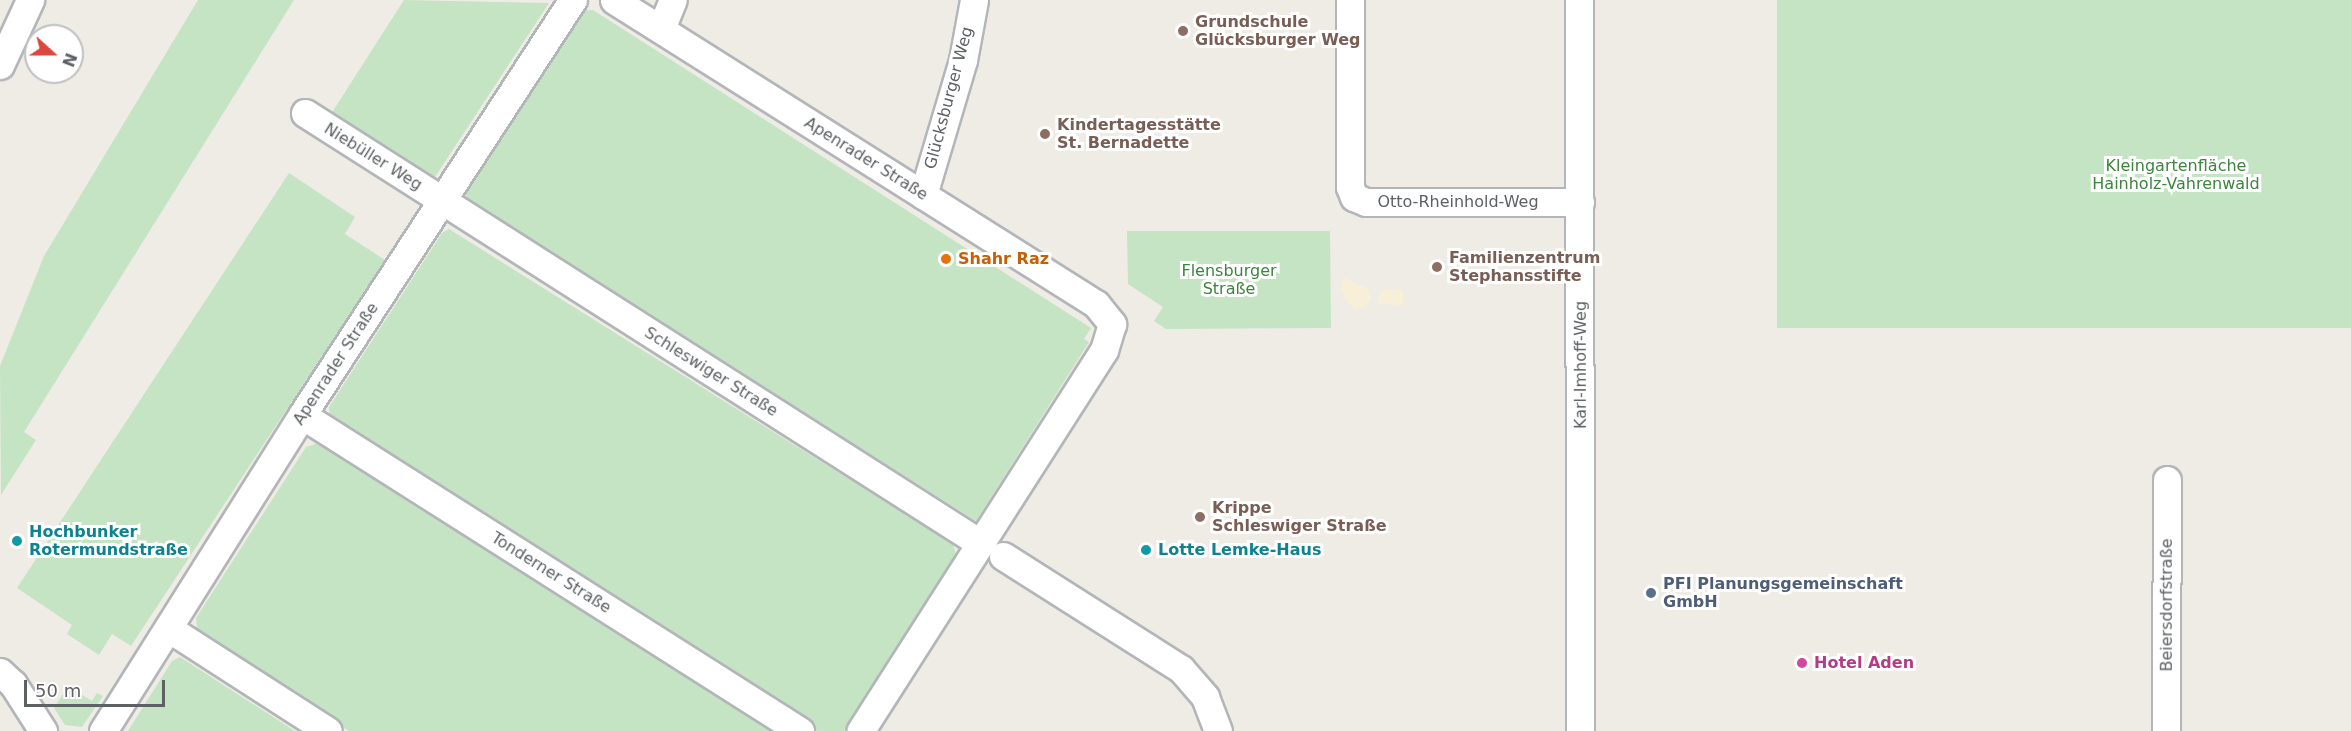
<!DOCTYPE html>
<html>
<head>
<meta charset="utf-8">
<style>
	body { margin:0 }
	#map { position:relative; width:2351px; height:731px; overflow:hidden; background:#eeece5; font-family:"DejaVu Sans",sans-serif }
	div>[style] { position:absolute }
	.green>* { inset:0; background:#c5e4c4; transform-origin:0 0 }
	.sand>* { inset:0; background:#f7efd7 }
	.roads { filter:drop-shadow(2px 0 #b3b6b9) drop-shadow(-2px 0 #b3b6b9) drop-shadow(0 2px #b3b6b9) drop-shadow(0 -2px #b3b6b9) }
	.minor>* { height:27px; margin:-13.5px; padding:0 13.5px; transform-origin:13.5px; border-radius:13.5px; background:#fff }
	.dots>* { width:16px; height:16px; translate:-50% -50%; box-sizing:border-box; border:3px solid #fff; border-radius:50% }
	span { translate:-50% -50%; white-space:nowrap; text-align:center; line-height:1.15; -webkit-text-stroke:6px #fff; paint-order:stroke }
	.education-label { font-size:16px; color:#785e54; font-weight:700 }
	.left { translate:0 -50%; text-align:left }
	.street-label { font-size:16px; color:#5d6164 }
	.park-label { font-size:16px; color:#3d843e }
	.food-label { font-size:16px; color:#c56008; font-weight:700 }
	.culture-label { font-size:16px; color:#0d838f; font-weight:700 }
	.service-label { font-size:16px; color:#4e5e75; font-weight:700 }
	.hotel-label { font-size:16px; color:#b23c85; font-weight:700 }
	.north { position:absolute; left:24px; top:24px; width:60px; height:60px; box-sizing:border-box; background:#fff; border:2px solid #bec0c1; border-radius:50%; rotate:111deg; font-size:16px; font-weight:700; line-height:24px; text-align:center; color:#5d6164 }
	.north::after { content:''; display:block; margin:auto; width:21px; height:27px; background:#db463f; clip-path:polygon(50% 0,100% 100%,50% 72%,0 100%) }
	.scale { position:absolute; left:24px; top:680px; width:141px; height:27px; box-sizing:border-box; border:3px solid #5d6164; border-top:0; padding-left:8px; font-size:18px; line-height:21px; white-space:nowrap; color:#5d6164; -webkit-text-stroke:4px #fff; paint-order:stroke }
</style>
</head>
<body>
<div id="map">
	<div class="green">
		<i style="clip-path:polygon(198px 0,294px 0,24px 432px,36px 440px,1px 495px,0 366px,44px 256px)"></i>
		<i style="clip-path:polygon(404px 0,549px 3px,433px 180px,331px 114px)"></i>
		<i style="left:1777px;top:0;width:574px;height:328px"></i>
		<i style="clip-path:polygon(593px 10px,1091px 328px,1084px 339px,1089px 342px,976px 521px,466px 199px,467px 186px,580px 11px)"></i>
		<i style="clip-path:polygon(289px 173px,355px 217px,345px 234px,385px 260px,131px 646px,112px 634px,99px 655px,67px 634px,72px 625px,17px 588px)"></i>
		<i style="clip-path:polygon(449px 229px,953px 544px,956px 555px,844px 731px,818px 731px,330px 420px,329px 407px,442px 233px)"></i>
		<i style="clip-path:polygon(1127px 231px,1330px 231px,1331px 328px,1166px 329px,1154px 321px,1163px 307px,1128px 284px)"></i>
		<i style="clip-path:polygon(321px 442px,774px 731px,349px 731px,198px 636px,196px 618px,306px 447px)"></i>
		<i style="clip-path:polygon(180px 657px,295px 731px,128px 731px,172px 661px)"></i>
		<i style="clip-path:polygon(68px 686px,92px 701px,97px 693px,103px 696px,82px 727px,65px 725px,54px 708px)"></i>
	</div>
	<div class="sand">
		<i style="clip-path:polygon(1344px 278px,1368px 289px,1371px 299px,1365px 307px,1356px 310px,1345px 299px,1340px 283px)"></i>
		<i style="clip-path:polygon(1401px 289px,1404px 293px,1403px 305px,1378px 304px,1381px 290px)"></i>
	</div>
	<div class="roads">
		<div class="minor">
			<i style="left:614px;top:0;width:570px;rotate:32.24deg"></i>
			<i style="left:1096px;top:304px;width:26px;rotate:51deg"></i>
			<i style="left:1112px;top:324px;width:27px;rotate:107deg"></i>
			<i style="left:1104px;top:350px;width:452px;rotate:122.6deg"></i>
			<i style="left:1350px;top:0;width:187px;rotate:90deg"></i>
			<i style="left:1350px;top:187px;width:11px;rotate:68deg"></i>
			<i style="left:1354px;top:197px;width:13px;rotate:23deg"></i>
			<i style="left:1366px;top:202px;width:214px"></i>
			<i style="left:1579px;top:0;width:731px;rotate:89.92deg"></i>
			<i style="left:661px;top:29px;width:31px;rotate:-68deg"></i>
			<i style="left:0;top:65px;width:72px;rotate:-65.2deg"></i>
			<i style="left:305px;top:113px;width:800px;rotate:32.5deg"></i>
			<i style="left:923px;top:195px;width:141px;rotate:-73.5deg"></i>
			<i style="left:963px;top:60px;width:61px;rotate:-79.6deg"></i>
			<i style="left:302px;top:415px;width:590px;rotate:32.4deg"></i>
			<i style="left:1003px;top:556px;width:211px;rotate:32.4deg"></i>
			<i style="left:1181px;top:669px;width:37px;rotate:49deg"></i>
			<i style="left:1205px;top:697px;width:36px;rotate:69deg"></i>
			<i style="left:168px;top:628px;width:190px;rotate:32.8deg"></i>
			<i style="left:0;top:672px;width:18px;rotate:43deg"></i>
			<i style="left:13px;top:684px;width:56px;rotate:57.4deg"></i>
			<i style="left:103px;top:731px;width:373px;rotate:-57.8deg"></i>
			<i style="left:302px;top:415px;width:496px;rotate:-56.9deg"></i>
			<i style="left:2166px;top:731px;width:251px;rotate:-89.8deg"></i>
		</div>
	</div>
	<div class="dots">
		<i style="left:1183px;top:31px;background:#8d6e63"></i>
		<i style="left:1045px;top:134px;background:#8d6e63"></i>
		<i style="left:946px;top:259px;background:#e8710a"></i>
		<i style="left:1437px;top:267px;background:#8d6e63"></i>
		<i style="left:1200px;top:517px;background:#8d6e63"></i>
		<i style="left:17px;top:541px;background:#0f9aa8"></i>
		<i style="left:1146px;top:550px;background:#0f9aa8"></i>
		<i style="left:1651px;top:593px;background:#5c6f8a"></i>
		<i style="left:1802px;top:663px;background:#d1479c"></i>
	</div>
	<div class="education-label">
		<span class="left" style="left:1195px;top:31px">Grundschule<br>Glücksburger Weg</span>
		<span class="left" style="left:1057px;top:134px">Kindertagesstätte<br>St. Bernadette</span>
		<span class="left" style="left:1449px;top:267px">Familienzentrum<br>Stephansstifte</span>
		<span class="left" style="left:1212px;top:517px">Krippe<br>Schleswiger Straße</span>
	</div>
	<div class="street-label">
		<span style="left:949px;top:98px;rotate:-75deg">Glücksburger Weg</span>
		<span style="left:373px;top:157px;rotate:32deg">Niebüller Weg</span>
		<span style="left:866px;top:159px;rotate:32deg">Apenrader Straße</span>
		<span style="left:1458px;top:202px">Otto-Rheinhold-Weg</span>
		<span style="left:336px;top:364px;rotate:-57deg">Apenrader Straße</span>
		<span style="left:1581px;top:365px;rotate:-90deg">Karl-Imhoff-Weg</span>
		<span style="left:711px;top:372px;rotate:32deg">Schleswiger Straße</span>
		<span style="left:551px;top:573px;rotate:32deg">Tonderner Straße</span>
		<span style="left:2167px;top:605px;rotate:-90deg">Beiersdorfstraße</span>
	</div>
	<div class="park-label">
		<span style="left:2176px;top:175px">Kleingartenfläche<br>Hainholz-Vahrenwald</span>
		<span style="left:1229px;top:280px">Flensburger<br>Straße</span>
	</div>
	<div class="food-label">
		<span class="left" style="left:958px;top:259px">Shahr Raz</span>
	</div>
	<div class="culture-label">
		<span class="left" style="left:29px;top:541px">Hochbunker<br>Rotermundstraße</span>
		<span class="left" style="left:1158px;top:550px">Lotte Lemke-Haus</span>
	</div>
	<div class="service-label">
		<span class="left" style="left:1663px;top:593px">PFI Planungsgemeinschaft<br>GmbH</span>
	</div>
	<div class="hotel-label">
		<span class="left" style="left:1814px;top:663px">Hotel Aden</span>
	</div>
	<div class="north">N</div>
	<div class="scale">50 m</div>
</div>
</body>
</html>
